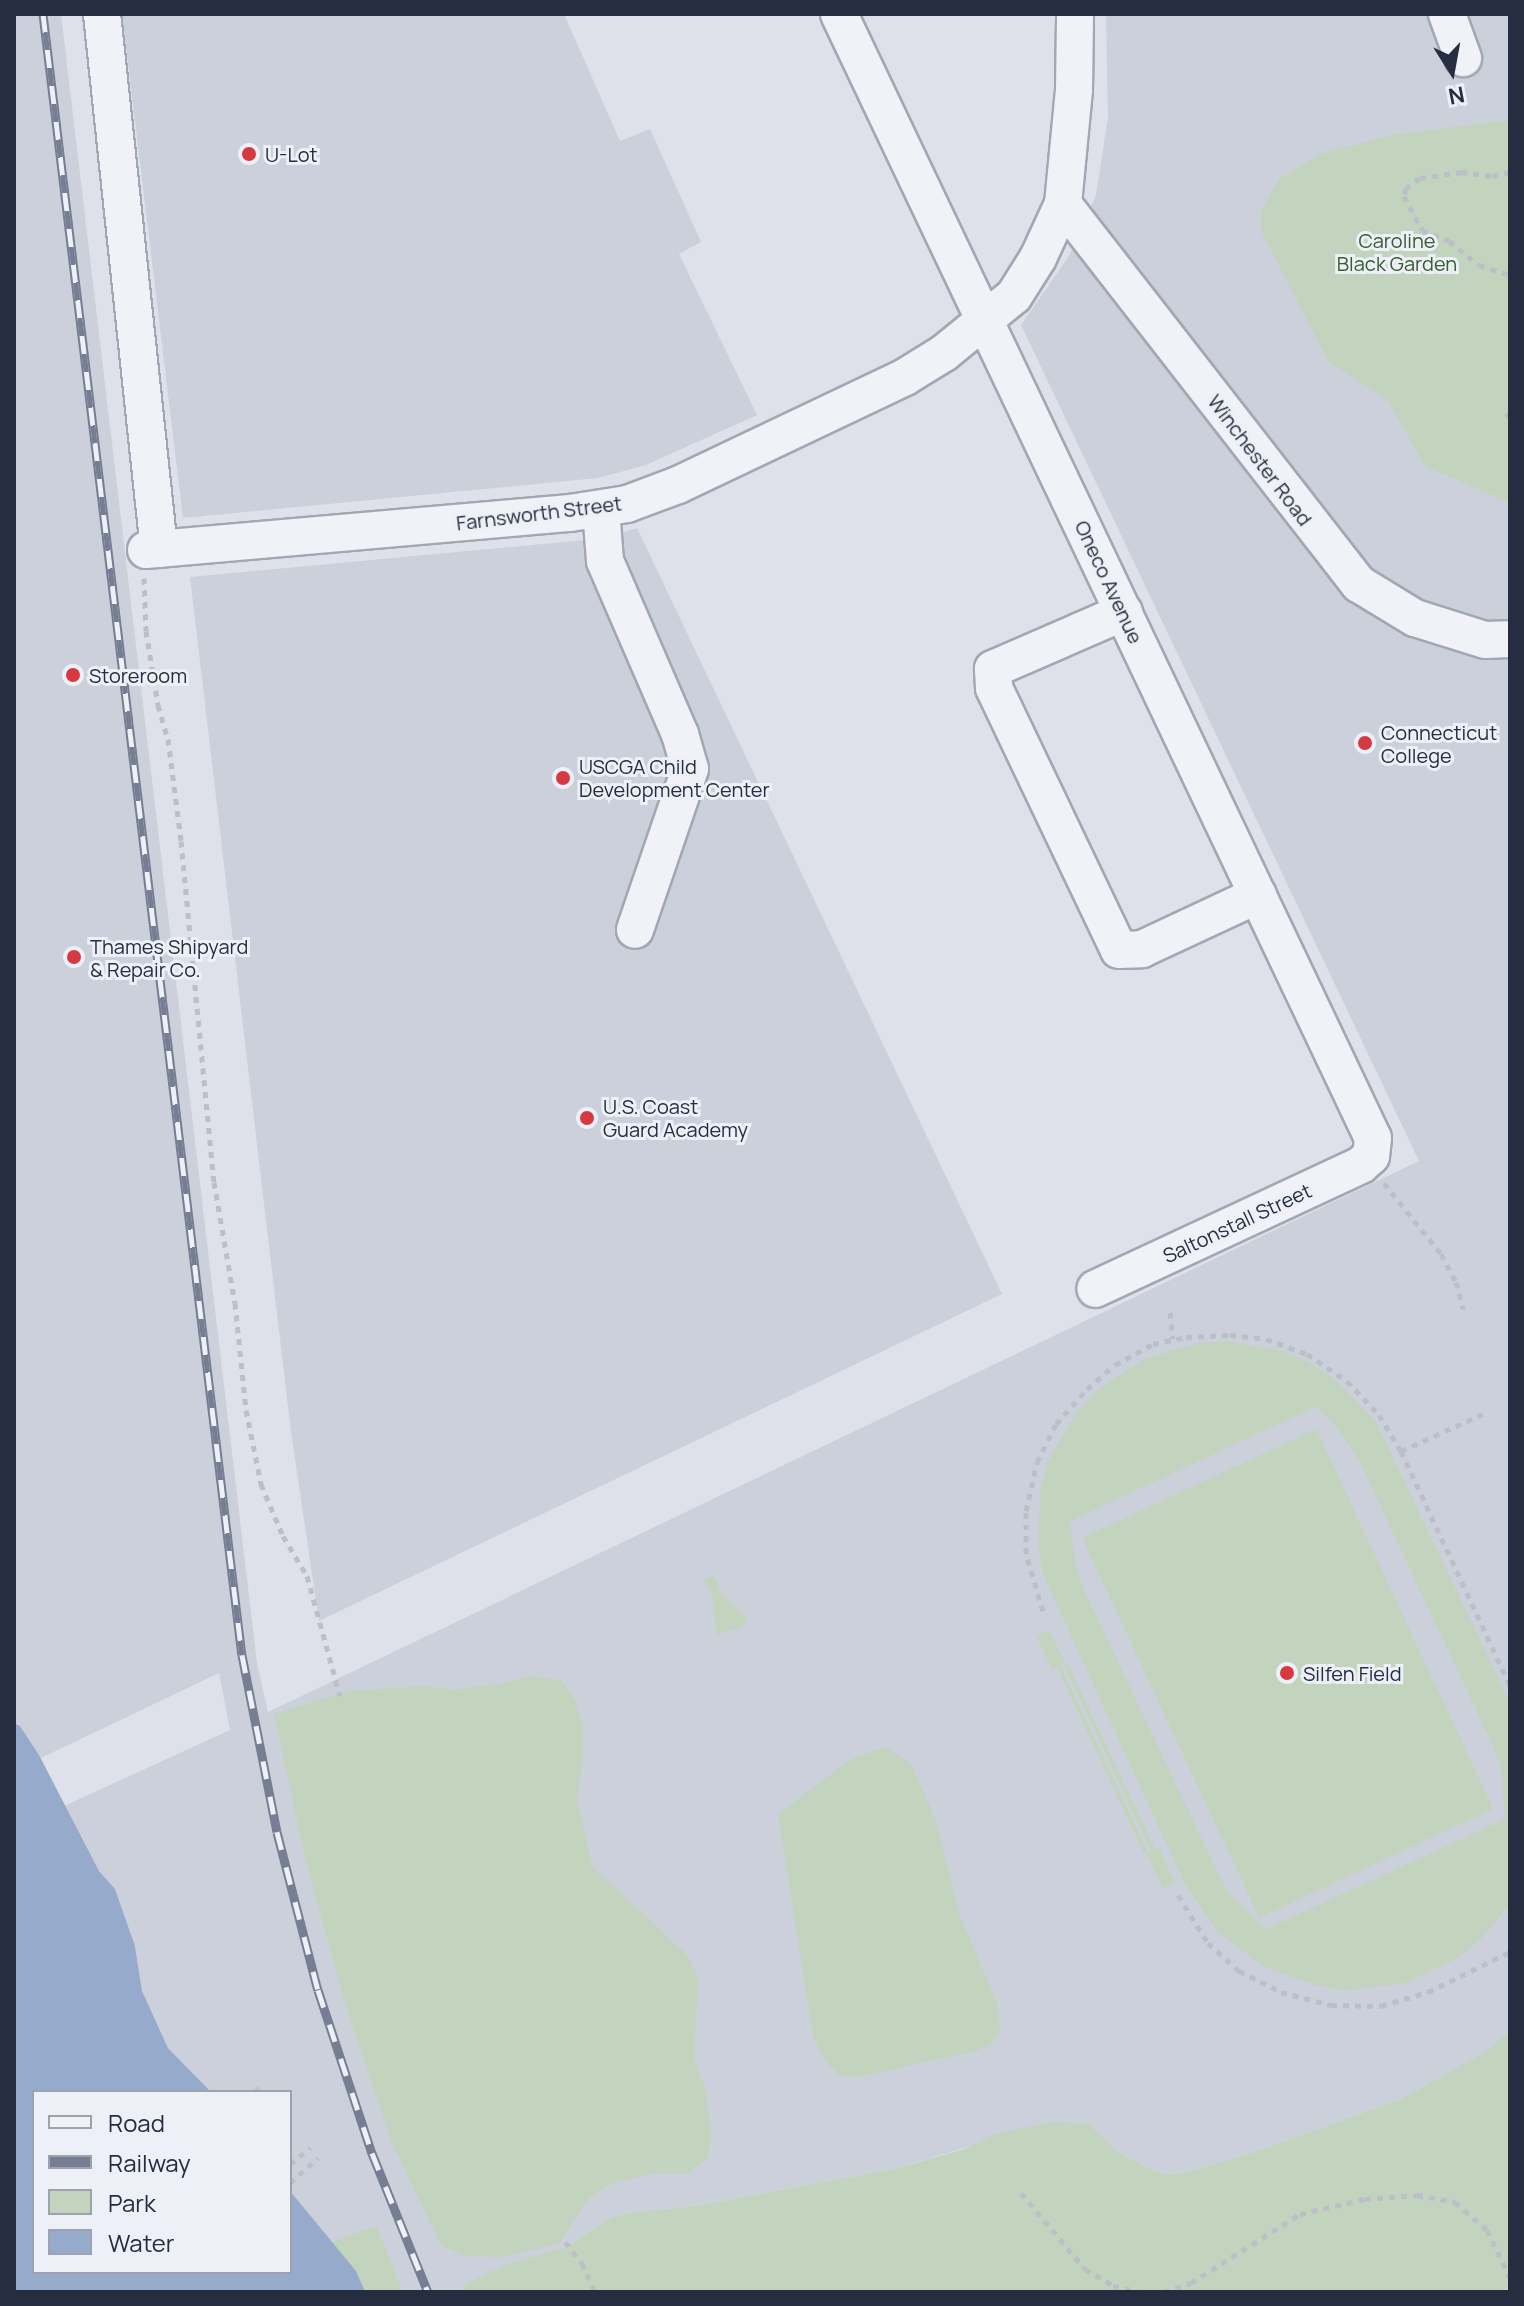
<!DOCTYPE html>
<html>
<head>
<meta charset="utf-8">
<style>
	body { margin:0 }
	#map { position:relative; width:1524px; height:2306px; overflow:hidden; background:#dee1e9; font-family:Manrope,sans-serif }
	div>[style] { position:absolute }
	.built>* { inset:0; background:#ccd0db }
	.green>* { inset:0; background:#c2d3be; transform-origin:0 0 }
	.water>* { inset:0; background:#96abcb }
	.path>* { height:5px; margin-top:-2.5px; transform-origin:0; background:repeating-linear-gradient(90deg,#bcbfc7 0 6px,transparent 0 12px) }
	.roads { filter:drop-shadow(2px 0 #a3a7b3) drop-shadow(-2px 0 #a3a7b3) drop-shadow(0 2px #a3a7b3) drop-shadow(0 -2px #a3a7b3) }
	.minor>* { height:36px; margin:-18px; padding:0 18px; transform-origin:18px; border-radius:18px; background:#f1f2f7 }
	.rail>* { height:9px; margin-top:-4.5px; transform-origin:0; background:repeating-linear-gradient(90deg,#edf0f6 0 18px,#767e93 0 36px); box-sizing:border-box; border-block:2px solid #767e93 }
	.dots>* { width:22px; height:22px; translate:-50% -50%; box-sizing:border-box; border:4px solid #edf0f6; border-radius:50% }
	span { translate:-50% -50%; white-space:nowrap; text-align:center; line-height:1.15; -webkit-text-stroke:6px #edf0f6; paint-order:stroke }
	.poi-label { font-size:20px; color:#262d40 }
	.left { translate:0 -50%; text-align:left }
	.park-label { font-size:20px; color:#365d32 }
	.street-label { font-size:20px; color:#262d40 }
	.frame { position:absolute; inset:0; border:16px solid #262d40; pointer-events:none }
	.legend { position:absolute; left:32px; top:2090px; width:260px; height:184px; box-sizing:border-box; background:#edf0f6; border:2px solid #9da2ad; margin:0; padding:10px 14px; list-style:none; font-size:24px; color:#262d40 }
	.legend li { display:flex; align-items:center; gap:16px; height:40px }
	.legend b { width:40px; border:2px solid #9da2ad }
	.north { position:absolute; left:1412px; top:32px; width:80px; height:80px; -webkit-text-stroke:6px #edf0f6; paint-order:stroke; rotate:169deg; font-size:22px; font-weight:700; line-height:32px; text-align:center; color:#262d40 }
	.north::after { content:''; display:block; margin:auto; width:28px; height:36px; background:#262d40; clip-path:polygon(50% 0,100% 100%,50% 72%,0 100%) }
</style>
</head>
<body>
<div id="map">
	<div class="built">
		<i style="clip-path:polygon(14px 14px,61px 14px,257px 1663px,268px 1712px,1419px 1161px,1021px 325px,1069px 256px,1096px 195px,1108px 117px,1106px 14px,1510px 14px,1510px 2030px,1488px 2051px,1401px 2099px,1254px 2152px,1183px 2173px,1166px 2174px,1148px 2168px,1117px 2151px,1089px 2124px,981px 2143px,898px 2168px,701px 2205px,627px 2213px,611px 2218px,564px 2248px,466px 2283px,457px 2292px,403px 2292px,377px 2227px,332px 2243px,290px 2191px,290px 2092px,211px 2092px,168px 2048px,142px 1991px,135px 1946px,115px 1890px,99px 1871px,64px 1806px,230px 1730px,219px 1673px,41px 1758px,20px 1726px,14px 1723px)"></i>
		<i style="clip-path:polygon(122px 14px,564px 14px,620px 141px,650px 129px,701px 242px,679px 254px,757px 415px,646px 465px,598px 478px,183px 518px)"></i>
		<i style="clip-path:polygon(637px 528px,1002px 1294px,319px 1621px,291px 1432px,190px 577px,606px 538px)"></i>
	</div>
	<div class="green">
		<i style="clip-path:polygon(1510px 120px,1510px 503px,1425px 466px,1387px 399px,1329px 362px,1261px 231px,1261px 212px,1279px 179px,1321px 154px,1398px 134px)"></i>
		<i style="clip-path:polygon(evenodd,1228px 1341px,1285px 1352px,1312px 1364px,1336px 1380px,1376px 1422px,1510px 1703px,1510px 1904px,1480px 1940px,1458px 1958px,1405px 1983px,1348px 1990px,1318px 1986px,1264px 1967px,1218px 1932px,1185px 1884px,1044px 1577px,1038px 1549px,1040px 1491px,1047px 1463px,1076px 1413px,1096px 1391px,1144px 1359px,1199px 1343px,1228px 1341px,1315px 1407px,1333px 1422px,1360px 1462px,1491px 1742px,1501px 1767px,1505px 1819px,1266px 1929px,1228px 1892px,1216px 1869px,1084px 1590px,1076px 1568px,1070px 1521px,1315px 1407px)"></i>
		<i style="left:1316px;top:1429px;width:419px;height:258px;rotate:65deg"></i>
		<i style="clip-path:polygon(714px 1575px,719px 1586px,717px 1588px,748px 1619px,741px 1627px,717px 1635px,711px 1590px,703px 1581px)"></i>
		<i style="clip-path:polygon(1049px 1630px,1065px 1663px,1061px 1666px,1148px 1852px,1144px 1854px,1057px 1667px,1052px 1669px,1036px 1636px)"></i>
		<i style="clip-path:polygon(1068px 1664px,1155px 1849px,1159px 1848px,1175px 1882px,1163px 1888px,1147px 1854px,1151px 1851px,1064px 1666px)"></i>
		<i style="clip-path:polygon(530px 1676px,561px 1680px,575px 1700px,582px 1724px,582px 1765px,577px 1801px,592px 1866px,688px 1956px,698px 1977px,694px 2061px,706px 2090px,711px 2133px,708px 2157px,689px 2173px,653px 2173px,612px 2183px,588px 2199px,559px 2244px,500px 2257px,466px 2256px,441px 2245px,393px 2145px,347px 2010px,306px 1862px,274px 1714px,347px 1691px,427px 1686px,451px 1690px,501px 1684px)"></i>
		<i style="clip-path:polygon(886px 1747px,911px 1764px,935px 1818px,959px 1913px,998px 2006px,1000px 2031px,993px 2043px,979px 2050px,858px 2077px,840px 2076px,826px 2062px,813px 2036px,778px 1814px,851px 1759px)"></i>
		<i style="clip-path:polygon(1510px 2030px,1510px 2292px,457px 2292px,466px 2283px,508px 2264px,564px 2248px,611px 2218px,627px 2213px,701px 2205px,898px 2168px,964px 2149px,997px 2134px,1051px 2122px,1089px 2124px,1117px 2151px,1148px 2168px,1166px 2174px,1183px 2173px,1254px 2152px,1401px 2099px,1487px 2051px)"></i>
		<i style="clip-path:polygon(292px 2194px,332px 2242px,377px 2226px,403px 2292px,253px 2292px,290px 2272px)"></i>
	</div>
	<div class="water">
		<i style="clip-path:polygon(14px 1723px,20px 1726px,39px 1755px,99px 1871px,115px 1889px,135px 1946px,142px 1991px,168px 2048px,211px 2092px,34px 2092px,34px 2272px,290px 2272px,290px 2191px,356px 2271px,365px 2292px,14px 2292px)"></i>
	</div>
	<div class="path">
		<i style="left:1510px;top:172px;width:19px;rotate:168deg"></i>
		<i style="left:1491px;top:176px;width:29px;rotate:-172deg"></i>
		<i style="left:1462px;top:172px;width:42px;rotate:171.9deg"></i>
		<i style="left:1420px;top:178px;width:17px;rotate:144deg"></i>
		<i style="left:1406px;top:188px;width:8px;rotate:104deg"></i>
		<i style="left:1404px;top:196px;width:38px;rotate:62deg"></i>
		<i style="left:1422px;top:230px;width:29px;rotate:22deg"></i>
		<i style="left:1449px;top:241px;width:38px;rotate:39deg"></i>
		<i style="left:1479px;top:265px;width:33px;rotate:18deg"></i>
		<i style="left:1505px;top:416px;width:5px;rotate:-22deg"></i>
		<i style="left:144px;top:578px;width:53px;rotate:87.8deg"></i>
		<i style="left:146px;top:631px;width:75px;rotate:80.8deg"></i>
		<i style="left:158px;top:705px;width:35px;rotate:74deg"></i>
		<i style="left:168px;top:739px;width:103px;rotate:82.7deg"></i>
		<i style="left:181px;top:841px;width:343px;rotate:84.5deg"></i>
		<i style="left:214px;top:1182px;width:123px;rotate:80.2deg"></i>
		<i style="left:235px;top:1303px;width:108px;rotate:84.1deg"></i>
		<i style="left:246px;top:1410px;width:76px;rotate:78.5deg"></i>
		<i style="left:261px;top:1484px;width:56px;rotate:67.1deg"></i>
		<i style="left:283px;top:1536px;width:47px;rotate:59deg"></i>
		<i style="left:307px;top:1576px;width:124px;rotate:74.6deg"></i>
		<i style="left:1384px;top:1183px;width:91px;rotate:51.2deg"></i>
		<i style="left:1441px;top:1254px;width:32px;rotate:62deg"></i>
		<i style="left:1456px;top:1282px;width:28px;rotate:75deg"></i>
		<i style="left:1170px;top:1312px;width:27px;rotate:84deg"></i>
		<i style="left:1401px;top:1451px;width:90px;rotate:-24.3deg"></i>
		<i style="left:1043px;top:1611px;width:59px;rotate:-106.6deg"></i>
		<i style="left:1026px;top:1554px;width:43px;rotate:-90deg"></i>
		<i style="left:1026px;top:1511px;width:50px;rotate:-77.3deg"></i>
		<i style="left:1037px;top:1462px;width:42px;rotate:-63.4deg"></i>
		<i style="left:1056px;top:1424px;width:47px;rotate:-48.5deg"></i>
		<i style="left:1087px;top:1389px;width:37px;rotate:-41deg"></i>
		<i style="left:1115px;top:1365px;width:43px;rotate:-28.9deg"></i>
		<i style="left:1153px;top:1344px;width:34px;rotate:-12deg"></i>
		<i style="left:1186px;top:1337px;width:44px;rotate:-2.6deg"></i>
		<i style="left:1230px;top:1335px;width:36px;rotate:6deg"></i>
		<i style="left:1266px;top:1339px;width:44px;rotate:20.1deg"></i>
		<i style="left:1307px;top:1354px;width:48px;rotate:34deg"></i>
		<i style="left:1347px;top:1381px;width:47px;rotate:46.7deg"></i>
		<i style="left:1379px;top:1415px;width:42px;rotate:58.6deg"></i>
		<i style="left:1401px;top:1451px;width:259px;rotate:65.1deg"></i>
		<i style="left:1178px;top:1895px;width:57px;rotate:58deg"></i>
		<i style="left:1208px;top:1943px;width:42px;rotate:42.1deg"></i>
		<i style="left:1239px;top:1971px;width:47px;rotate:26.6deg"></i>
		<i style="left:1281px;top:1992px;width:52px;rotate:14.6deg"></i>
		<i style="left:1331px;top:2005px;width:50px;rotate:1.1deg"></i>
		<i style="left:1381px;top:2006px;width:49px;rotate:-16.6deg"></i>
		<i style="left:1428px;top:1992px;width:91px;rotate:-26deg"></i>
		<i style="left:255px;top:2092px;width:8px;rotate:-40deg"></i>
		<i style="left:290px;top:2164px;width:26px;rotate:-39deg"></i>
		<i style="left:290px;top:2183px;width:38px;rotate:-42deg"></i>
		<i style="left:1021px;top:2193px;width:99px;rotate:49.9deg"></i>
		<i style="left:1085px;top:2269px;width:33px;rotate:31deg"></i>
		<i style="left:1113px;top:2286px;width:30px;rotate:12deg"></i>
		<i style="left:565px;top:2242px;width:27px;rotate:51deg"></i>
		<i style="left:582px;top:2263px;width:32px;rotate:66deg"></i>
		<i style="left:1164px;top:2292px;width:28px;rotate:-18deg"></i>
		<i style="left:1191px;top:2283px;width:129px;rotate:-32.3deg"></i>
		<i style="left:1300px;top:2214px;width:67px;rotate:-13deg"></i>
		<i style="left:1365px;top:2199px;width:52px;rotate:-4.4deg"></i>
		<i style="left:1417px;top:2195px;width:39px;rotate:10deg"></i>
		<i style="left:1455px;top:2202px;width:43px;rotate:41.2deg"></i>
		<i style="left:1487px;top:2230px;width:53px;rotate:64.4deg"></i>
	</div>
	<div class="roads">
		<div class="minor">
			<i style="left:102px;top:14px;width:538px;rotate:83.92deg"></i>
			<i style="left:839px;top:14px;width:1244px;rotate:64.59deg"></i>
			<i style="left:1373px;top:1138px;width:18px;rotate:96deg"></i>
			<i style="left:1371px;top:1156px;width:13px;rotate:138deg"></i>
			<i style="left:1361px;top:1165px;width:293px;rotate:155deg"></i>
			<i style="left:1447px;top:14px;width:47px;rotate:70deg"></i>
			<i style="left:1063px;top:204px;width:482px;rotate:52.1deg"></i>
			<i style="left:1359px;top:584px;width:66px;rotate:31.3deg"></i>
			<i style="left:1415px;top:618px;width:73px;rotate:17.4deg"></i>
			<i style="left:1485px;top:640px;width:25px;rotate:-2deg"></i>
			<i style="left:601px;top:509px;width:52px;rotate:85.6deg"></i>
			<i style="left:605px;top:561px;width:189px;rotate:66.6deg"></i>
			<i style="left:680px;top:734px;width:36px;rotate:74deg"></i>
			<i style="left:690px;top:769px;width:170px;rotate:108.9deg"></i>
			<i style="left:146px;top:550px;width:426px;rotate:-5deg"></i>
			<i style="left:570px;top:513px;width:58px;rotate:-9deg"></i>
			<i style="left:627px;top:504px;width:54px;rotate:-20.4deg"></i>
			<i style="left:678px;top:485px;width:251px;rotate:-25.4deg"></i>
			<i style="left:905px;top:377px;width:46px;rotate:-31.6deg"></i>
			<i style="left:944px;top:353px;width:90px;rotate:-39.2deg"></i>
			<i style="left:1014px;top:296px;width:45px;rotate:-57.7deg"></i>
			<i style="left:1038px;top:258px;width:60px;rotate:-65.2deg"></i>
			<i style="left:1063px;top:204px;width:115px;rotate:-84.5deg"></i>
			<i style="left:1074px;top:90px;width:76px;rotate:-89.2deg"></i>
			<i style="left:1124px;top:612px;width:143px;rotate:156.5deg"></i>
			<i style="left:993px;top:669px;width:19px;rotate:87deg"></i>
			<i style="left:994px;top:688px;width:290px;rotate:64.5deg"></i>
			<i style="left:1119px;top:950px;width:23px;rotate:-2deg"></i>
			<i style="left:1142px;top:949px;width:128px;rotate:-25deg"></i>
		</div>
	</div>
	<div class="rail">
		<i style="left:43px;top:14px;width:1653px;rotate:83.09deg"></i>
		<i style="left:242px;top:1655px;width:180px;rotate:78.8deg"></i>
		<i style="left:277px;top:1832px;width:163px;rotate:75.5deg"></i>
		<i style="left:318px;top:1990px;width:172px;rotate:71.7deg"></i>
		<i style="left:372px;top:2153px;width:150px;rotate:68.1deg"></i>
	</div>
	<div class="dots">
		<i style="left:249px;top:154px;background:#d73942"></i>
		<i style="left:73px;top:675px;background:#d73942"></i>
		<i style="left:1365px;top:743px;background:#d73942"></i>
		<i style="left:563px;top:778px;background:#d73942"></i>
		<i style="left:74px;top:957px;background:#d73942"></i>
		<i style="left:587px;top:1118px;background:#d73942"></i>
		<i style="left:1287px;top:1673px;background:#d73942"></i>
	</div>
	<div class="poi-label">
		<span class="left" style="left:265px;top:154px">U-Lot</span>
		<span class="left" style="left:89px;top:675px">Storeroom</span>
		<span class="left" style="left:1381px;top:744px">Connecticut<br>College</span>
		<span class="left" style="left:579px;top:778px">USCGA Child<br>Development Center</span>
		<span class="left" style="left:90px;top:958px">Thames Shipyard<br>&amp; Repair Co.</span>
		<span class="left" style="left:603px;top:1118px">U.S. Coast<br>Guard Academy</span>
		<span class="left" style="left:1303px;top:1673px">Silfen Field</span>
	</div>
	<div class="park-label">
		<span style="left:1397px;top:252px">Caroline<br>Black Garden</span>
	</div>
	<div class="street-label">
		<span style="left:1260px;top:460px;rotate:53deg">Winchester Road</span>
		<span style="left:539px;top:513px;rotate:-7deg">Farnsworth Street</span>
		<span style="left:1109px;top:582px;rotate:65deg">Oneco Avenue</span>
		<span style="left:1237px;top:1223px;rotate:-25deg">Saltonstall Street</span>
	</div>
	<div class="frame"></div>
	<ul class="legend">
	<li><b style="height:10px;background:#f1f2f7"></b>Road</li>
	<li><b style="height:10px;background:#767e93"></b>Railway</li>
	<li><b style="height:22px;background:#c2d3be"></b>Park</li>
	<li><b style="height:22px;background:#96abcb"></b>Water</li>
	</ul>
	<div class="north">N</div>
</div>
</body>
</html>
